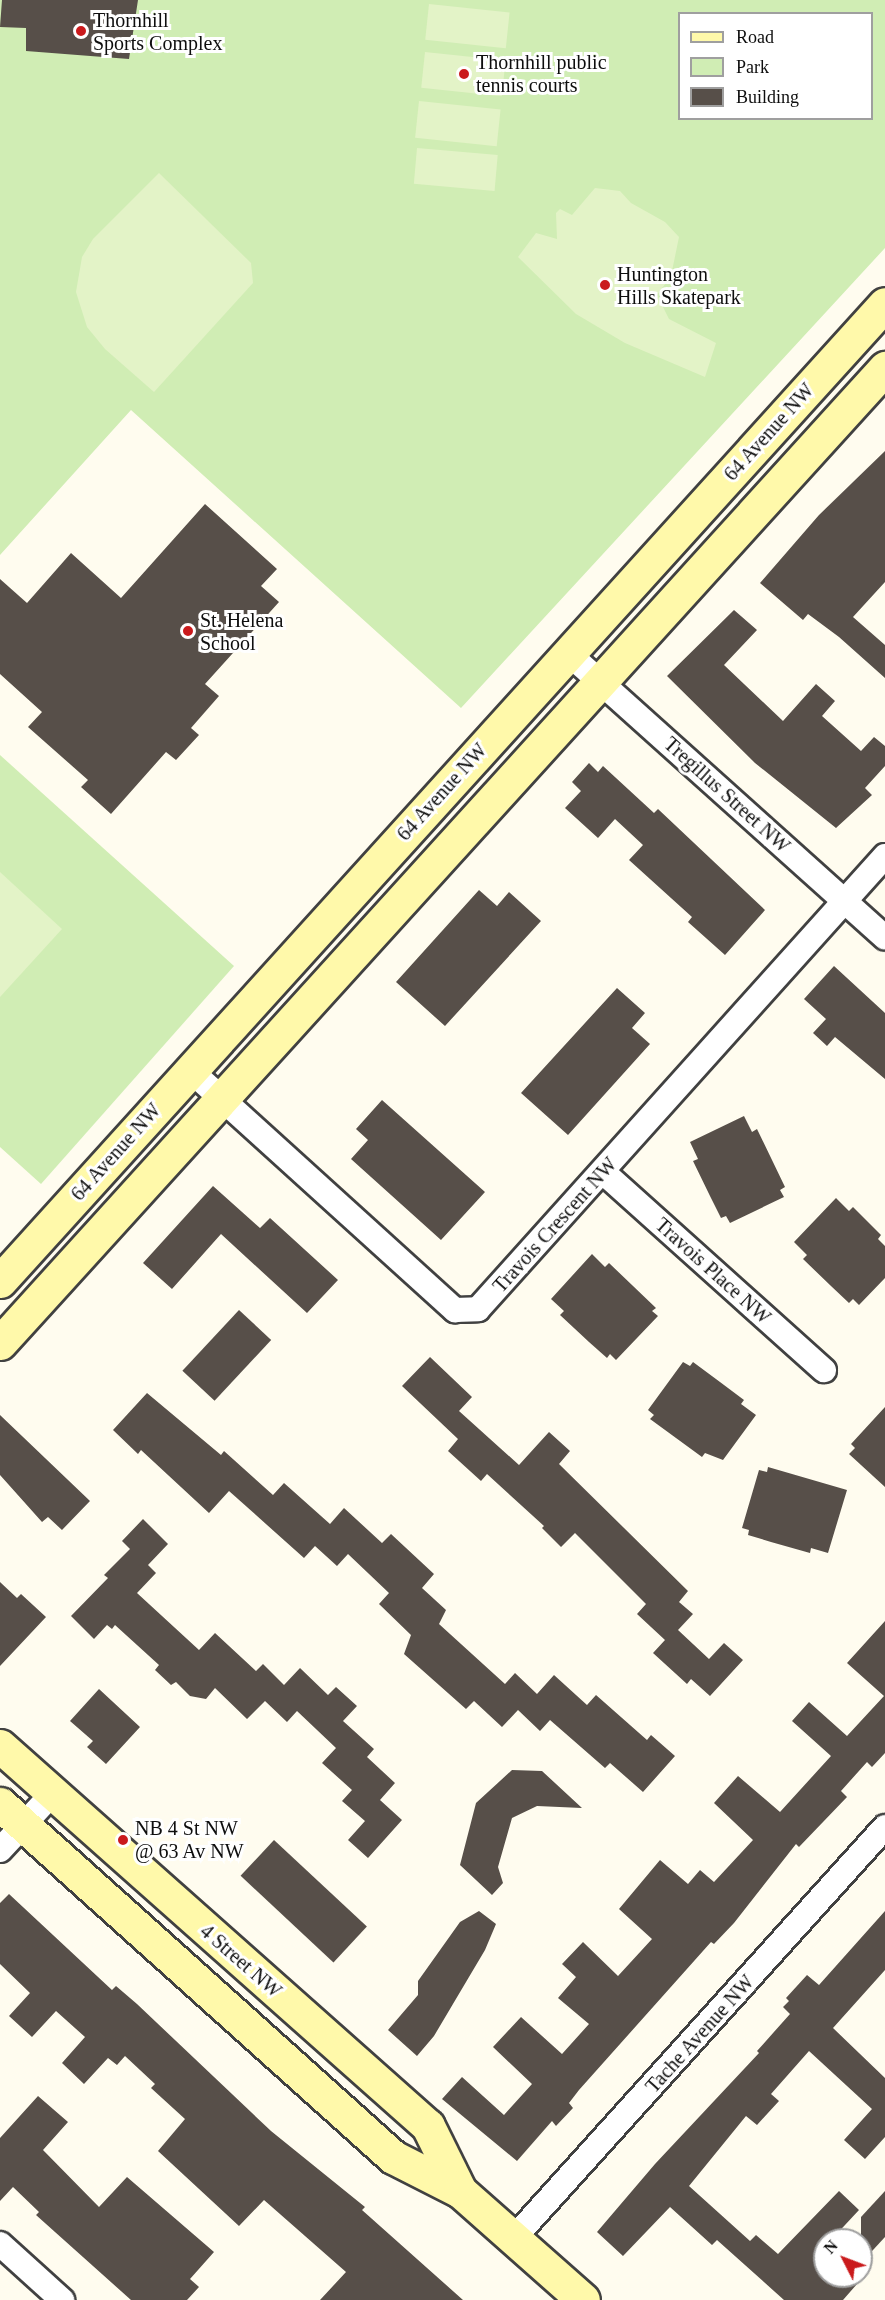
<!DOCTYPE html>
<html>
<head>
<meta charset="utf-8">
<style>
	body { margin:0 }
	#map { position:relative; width:885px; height:2300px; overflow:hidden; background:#fffcef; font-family:"Times New Roman",serif }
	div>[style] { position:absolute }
	.green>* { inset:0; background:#d0edb4 }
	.pitch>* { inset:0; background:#e3f3c7; transform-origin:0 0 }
	.building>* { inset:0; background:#574f49; transform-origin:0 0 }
	.roads { filter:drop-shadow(2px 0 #414141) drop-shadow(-2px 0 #414141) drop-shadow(0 2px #414141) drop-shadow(0 -2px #414141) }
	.minor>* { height:24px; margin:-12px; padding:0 12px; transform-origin:12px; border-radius:12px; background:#fff }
	.secondary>* { height:33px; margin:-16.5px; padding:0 16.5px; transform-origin:16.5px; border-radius:16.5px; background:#fff9aa }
	.dots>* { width:16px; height:16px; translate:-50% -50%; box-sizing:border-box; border:3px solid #fff; border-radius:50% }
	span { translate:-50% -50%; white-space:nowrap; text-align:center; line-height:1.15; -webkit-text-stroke:6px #fff; paint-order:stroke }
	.poi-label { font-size:20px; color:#0e0e0e }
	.left { translate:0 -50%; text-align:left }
	.street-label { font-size:20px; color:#0e0e0e }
	.legend { position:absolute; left:678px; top:12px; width:195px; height:108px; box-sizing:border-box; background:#fff; border:2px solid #9f9f9f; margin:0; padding:8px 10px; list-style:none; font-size:18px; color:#0e0e0e }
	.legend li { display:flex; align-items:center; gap:12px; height:30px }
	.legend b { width:30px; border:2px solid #9f9f9f }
	.north { position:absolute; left:813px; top:2228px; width:60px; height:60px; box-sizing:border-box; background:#fff; border:2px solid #9f9f9f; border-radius:50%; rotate:312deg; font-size:16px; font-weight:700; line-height:24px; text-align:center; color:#0e0e0e }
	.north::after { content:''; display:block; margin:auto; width:21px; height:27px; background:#ca1a1c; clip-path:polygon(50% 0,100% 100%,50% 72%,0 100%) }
</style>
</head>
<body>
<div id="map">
	<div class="green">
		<i style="clip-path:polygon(evenodd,0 0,885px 0,885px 248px,461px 708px,131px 410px,0 555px,0 0,680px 14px,872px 14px,872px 118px,680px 118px,680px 14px)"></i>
		<i style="clip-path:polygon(0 755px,234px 966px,41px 1184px,0 1147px)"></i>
	</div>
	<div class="pitch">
		<i style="left:429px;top:4px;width:81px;height:36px;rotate:6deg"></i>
		<i style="left:425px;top:52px;width:81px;height:36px;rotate:6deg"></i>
		<i style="left:419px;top:101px;width:82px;height:37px;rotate:6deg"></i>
		<i style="left:417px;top:148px;width:81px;height:36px;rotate:5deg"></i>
		<i style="clip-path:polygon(159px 173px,251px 263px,253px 283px,154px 392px,105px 349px,87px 327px,76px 292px,82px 257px,93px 239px)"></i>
		<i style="clip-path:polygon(595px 188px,620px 191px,631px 203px,665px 222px,679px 237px,671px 276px,657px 295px,669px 319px,716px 343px,705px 377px,625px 343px,576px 314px,518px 257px,536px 233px,557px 239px,556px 213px,560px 209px,572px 215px)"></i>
		<i style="clip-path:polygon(0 872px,62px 929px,0 997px)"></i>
	</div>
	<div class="building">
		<i style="clip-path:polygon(2px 0,138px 0,129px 59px,26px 51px,26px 28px,0 27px)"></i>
		<i style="clip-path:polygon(885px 451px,885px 582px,853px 617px,885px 645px,885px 678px,839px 637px,808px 614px,803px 620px,760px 583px,819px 515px)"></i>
		<i style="clip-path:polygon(205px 504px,277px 569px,261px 586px,279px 602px,205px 684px,219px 696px,191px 728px,199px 735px,176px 760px,166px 752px,111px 814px,81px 787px,88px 780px,28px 727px,42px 712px,0 674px,0 579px,27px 603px,71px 553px,121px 598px)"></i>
		<i style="clip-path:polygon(734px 610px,757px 630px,724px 665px,783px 721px,816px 684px,835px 701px,822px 716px,861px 751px,874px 737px,885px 746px,885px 766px,865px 788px,872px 795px,836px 828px,755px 763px,667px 676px)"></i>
		<i style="clip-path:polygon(589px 763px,598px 772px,603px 766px,654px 813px,658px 809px,765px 910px,725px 955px,688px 922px,692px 917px,629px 860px,643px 845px,615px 819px,598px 838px,565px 808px,581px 791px,572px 782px)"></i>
		<i style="clip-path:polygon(479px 890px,497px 906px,509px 892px,541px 921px,445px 1026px,396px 982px)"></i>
		<i style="clip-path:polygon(834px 966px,885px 1013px,885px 1079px,835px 1037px,827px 1046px,813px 1033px,826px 1019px,804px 999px)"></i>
		<i style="clip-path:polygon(617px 988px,645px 1013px,632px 1028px,650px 1044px,568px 1135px,521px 1093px)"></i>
		<i style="clip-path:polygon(382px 1100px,485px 1192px,441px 1240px,351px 1159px,368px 1140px,356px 1129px)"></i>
		<i style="clip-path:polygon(744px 1116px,752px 1132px,757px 1129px,785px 1187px,780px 1190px,784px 1197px,730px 1223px,726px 1216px,721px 1218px,710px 1196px,693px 1161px,698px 1159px,690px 1142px)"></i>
		<i style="clip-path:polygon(213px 1186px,260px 1228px,270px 1218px,338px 1280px,307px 1313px,221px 1234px,172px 1289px,143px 1263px)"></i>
		<i style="clip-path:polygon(836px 1198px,849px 1211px,853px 1207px,881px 1235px,878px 1239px,885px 1246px,885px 1278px,859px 1305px,853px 1299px,849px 1303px,831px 1286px,803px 1259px,807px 1255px,794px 1242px)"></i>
		<i style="clip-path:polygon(592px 1254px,605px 1267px,609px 1263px,656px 1308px,652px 1311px,658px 1316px,616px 1360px,610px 1354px,607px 1358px,589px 1342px,560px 1315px,564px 1311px,551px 1299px)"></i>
		<i style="left:239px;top:1310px;width:44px;height:83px;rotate:43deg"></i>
		<i style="clip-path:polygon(430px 1357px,472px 1397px,459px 1411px,519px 1465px,549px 1432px,570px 1451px,559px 1464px,688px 1591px,679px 1602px,693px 1614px,678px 1630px,709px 1659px,724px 1643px,743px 1660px,710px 1696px,691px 1679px,687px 1684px,653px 1653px,665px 1640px,637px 1614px,646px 1604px,575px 1533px,561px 1547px,542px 1528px,544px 1526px,487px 1474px,481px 1481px,448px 1451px,458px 1439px,402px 1386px)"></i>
		<i style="clip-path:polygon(683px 1362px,690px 1366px,693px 1362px,720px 1382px,744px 1400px,741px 1404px,756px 1415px,723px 1460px,705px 1453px,702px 1457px,650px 1419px,654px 1415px,648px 1410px)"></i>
		<i style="clip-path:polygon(147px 1393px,221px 1455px,224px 1451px,273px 1495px,284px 1483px,330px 1524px,344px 1508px,382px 1543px,391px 1534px,434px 1574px,422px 1588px,446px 1610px,439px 1624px,505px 1684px,515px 1673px,537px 1694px,554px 1675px,587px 1705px,596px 1695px,647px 1740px,651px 1735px,675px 1756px,643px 1792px,610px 1763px,605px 1768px,550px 1720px,540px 1731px,518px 1710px,502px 1727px,474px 1701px,466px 1709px,404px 1654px,411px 1635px,379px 1604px,389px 1593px,348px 1554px,337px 1566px,315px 1546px,304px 1558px,229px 1491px,209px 1513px,141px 1450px,138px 1454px,113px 1430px)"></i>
		<i style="clip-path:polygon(885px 1407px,885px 1487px,849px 1454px,855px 1448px,851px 1444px)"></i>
		<i style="clip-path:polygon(0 1415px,90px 1501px,62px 1530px,48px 1517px,42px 1522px,0 1475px)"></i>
		<i style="clip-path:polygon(768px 1467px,847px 1490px,828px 1553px,811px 1548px,810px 1553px,771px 1542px,748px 1535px,749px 1530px,742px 1528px,759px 1470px,767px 1472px)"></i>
		<i style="clip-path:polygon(143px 1519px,168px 1544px,148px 1565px,156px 1573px,137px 1593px,199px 1650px,215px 1633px,256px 1671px,263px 1664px,284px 1685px,300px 1668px,328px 1695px,336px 1687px,357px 1706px,343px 1721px,374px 1749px,367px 1757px,395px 1783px,380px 1800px,402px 1820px,368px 1858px,348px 1840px,365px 1821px,342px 1801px,352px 1790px,322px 1763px,336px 1748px,297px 1711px,287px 1722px,265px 1701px,247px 1719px,215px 1688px,206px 1699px,190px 1696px,176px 1682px,171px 1685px,155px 1670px,159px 1665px,115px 1625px,112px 1629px,107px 1625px,94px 1639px,71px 1616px,108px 1578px,104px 1575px,130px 1549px,122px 1541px)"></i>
		<i style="clip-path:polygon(0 1582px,17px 1598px,21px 1594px,46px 1617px,0 1666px)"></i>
		<i style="clip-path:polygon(885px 1621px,885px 1753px,872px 1767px,867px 1762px,841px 1791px,847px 1797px,799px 1847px,796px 1844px,734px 1923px,714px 1944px,711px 1942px,579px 2090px,569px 2103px,573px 2108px,556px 2126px,552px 2121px,517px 2161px,442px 2099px,462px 2077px,504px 2115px,532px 2084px,493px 2047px,521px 2017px,562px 2054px,589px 2024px,558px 1998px,576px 1977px,562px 1964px,583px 1942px,618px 1976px,652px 1939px,619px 1909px,660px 1860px,688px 1884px,700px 1870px,714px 1882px,753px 1840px,714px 1803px,738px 1776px,780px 1812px,831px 1756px,792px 1721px,809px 1702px,847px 1736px,884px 1696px,847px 1663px)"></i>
		<i style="clip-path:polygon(99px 1689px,140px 1727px,106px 1764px,87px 1747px,93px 1741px,70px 1721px)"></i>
		<i style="clip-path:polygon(512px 1770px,542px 1771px,582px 1808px,537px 1806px,512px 1818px,498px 1867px,503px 1883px,492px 1895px,460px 1865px,476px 1803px)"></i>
		<i style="left:274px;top:1840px;width:127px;height:49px;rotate:43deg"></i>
		<i style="clip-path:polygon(9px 1894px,112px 1990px,116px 1986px,137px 2004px,271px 2131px,365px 2207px,362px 2210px,463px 2300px,320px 2300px,346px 2272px,264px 2200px,239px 2226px,158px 2151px,185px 2119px,151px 2088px,155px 2084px,125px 2056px,117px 2065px,108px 2058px,84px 2084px,62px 2063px,85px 2037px,56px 2011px,32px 2037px,9px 2016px,30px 1993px,0 1964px,0 1903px)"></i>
		<i style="clip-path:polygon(479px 1911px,496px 1924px,485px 1950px,434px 2036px,417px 2056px,388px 2030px,418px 1995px,418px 1981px,460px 1922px)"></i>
		<i style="clip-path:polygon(885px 1911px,885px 1970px,833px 2028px,885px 2078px,885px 2137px,865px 2159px,844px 2140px,872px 2109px,809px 2051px,771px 2094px,779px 2101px,757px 2125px,746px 2116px,689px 2186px,750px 2241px,756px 2235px,778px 2254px,839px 2191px,859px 2210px,831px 2240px,825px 2240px,825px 2276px,864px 2276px,843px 2300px,784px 2300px,717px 2240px,712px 2245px,670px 2207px,623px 2256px,597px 2232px,655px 2164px,759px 2053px,757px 2051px,790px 2014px,783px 2007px,789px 2001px,786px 1998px,807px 1975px,819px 1985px)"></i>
		<i style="clip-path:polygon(38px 2096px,68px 2122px,43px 2150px,99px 2207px,127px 2177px,214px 2252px,190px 2279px,199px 2287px,187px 2300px,131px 2300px,36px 2215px,39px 2212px,13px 2187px,0 2201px,0 2138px)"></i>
		<i style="clip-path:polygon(885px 2191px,885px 2237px,861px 2263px,861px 2217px)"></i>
	</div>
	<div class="roads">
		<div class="minor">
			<i style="left:568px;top:653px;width:426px;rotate:41.9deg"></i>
			<i style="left:190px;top:1070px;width:358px;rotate:42.2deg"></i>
			<i style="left:455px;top:1310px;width:23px;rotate:-2deg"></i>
			<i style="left:478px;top:1309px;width:609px;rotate:-48.06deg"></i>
			<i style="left:603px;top:1172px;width:297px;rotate:41.9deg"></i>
			<i style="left:0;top:1850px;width:76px;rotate:-47.1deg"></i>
			<i style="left:513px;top:2239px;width:555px;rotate:-47.92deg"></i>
			<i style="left:0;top:2244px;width:84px;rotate:42.1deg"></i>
		</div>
		<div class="secondary">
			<i style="left:0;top:1281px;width:1318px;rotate:-47.83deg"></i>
			<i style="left:0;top:1343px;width:1317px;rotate:-47.77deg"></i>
			<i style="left:0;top:1746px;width:572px;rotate:41.6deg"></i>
			<i style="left:428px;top:2126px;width:72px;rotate:63.8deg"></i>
			<i style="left:0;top:1804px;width:528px;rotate:41.93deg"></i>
			<i style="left:393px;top:2157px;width:75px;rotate:26.9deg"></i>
			<i style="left:460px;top:2191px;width:164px;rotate:41.5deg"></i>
		</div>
	</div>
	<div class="dots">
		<i style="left:81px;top:31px;background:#ca1a1c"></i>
		<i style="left:464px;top:74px;background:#ca1a1c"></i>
		<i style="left:605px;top:285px;background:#ca1a1c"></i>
		<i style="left:188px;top:631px;background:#ca1a1c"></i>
		<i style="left:123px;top:1840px;background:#ca1a1c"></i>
	</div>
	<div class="poi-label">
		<span class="left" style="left:93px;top:32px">Thornhill<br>Sports Complex</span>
		<span class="left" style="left:476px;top:74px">Thornhill public<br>tennis courts</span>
		<span class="left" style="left:617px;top:286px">Huntington<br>Hills Skatepark</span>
		<span class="left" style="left:200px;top:632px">St. Helena<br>School</span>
		<span class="left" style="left:135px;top:1840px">NB 4 St NW<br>@ 63 Av NW</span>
	</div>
	<div class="street-label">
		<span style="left:769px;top:432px;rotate:-48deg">64 Avenue NW</span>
		<span style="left:442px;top:792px;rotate:-48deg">64 Avenue NW</span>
		<span style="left:727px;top:795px;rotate:42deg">Tregillus Street NW</span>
		<span style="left:116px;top:1152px;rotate:-48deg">64 Avenue NW</span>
		<span style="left:555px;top:1225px;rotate:-48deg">Travois Crescent NW</span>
		<span style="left:713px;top:1271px;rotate:42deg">Travois Place NW</span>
		<span style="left:241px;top:1961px;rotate:41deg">4 Street NW</span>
		<span style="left:700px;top:2034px;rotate:-48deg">Tache Avenue NW</span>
	</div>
	<ul class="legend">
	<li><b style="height:8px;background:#fff9aa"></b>Road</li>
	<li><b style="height:16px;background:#d0edb4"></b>Park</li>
	<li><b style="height:16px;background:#574f49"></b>Building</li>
	</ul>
	<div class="north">N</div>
</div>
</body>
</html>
